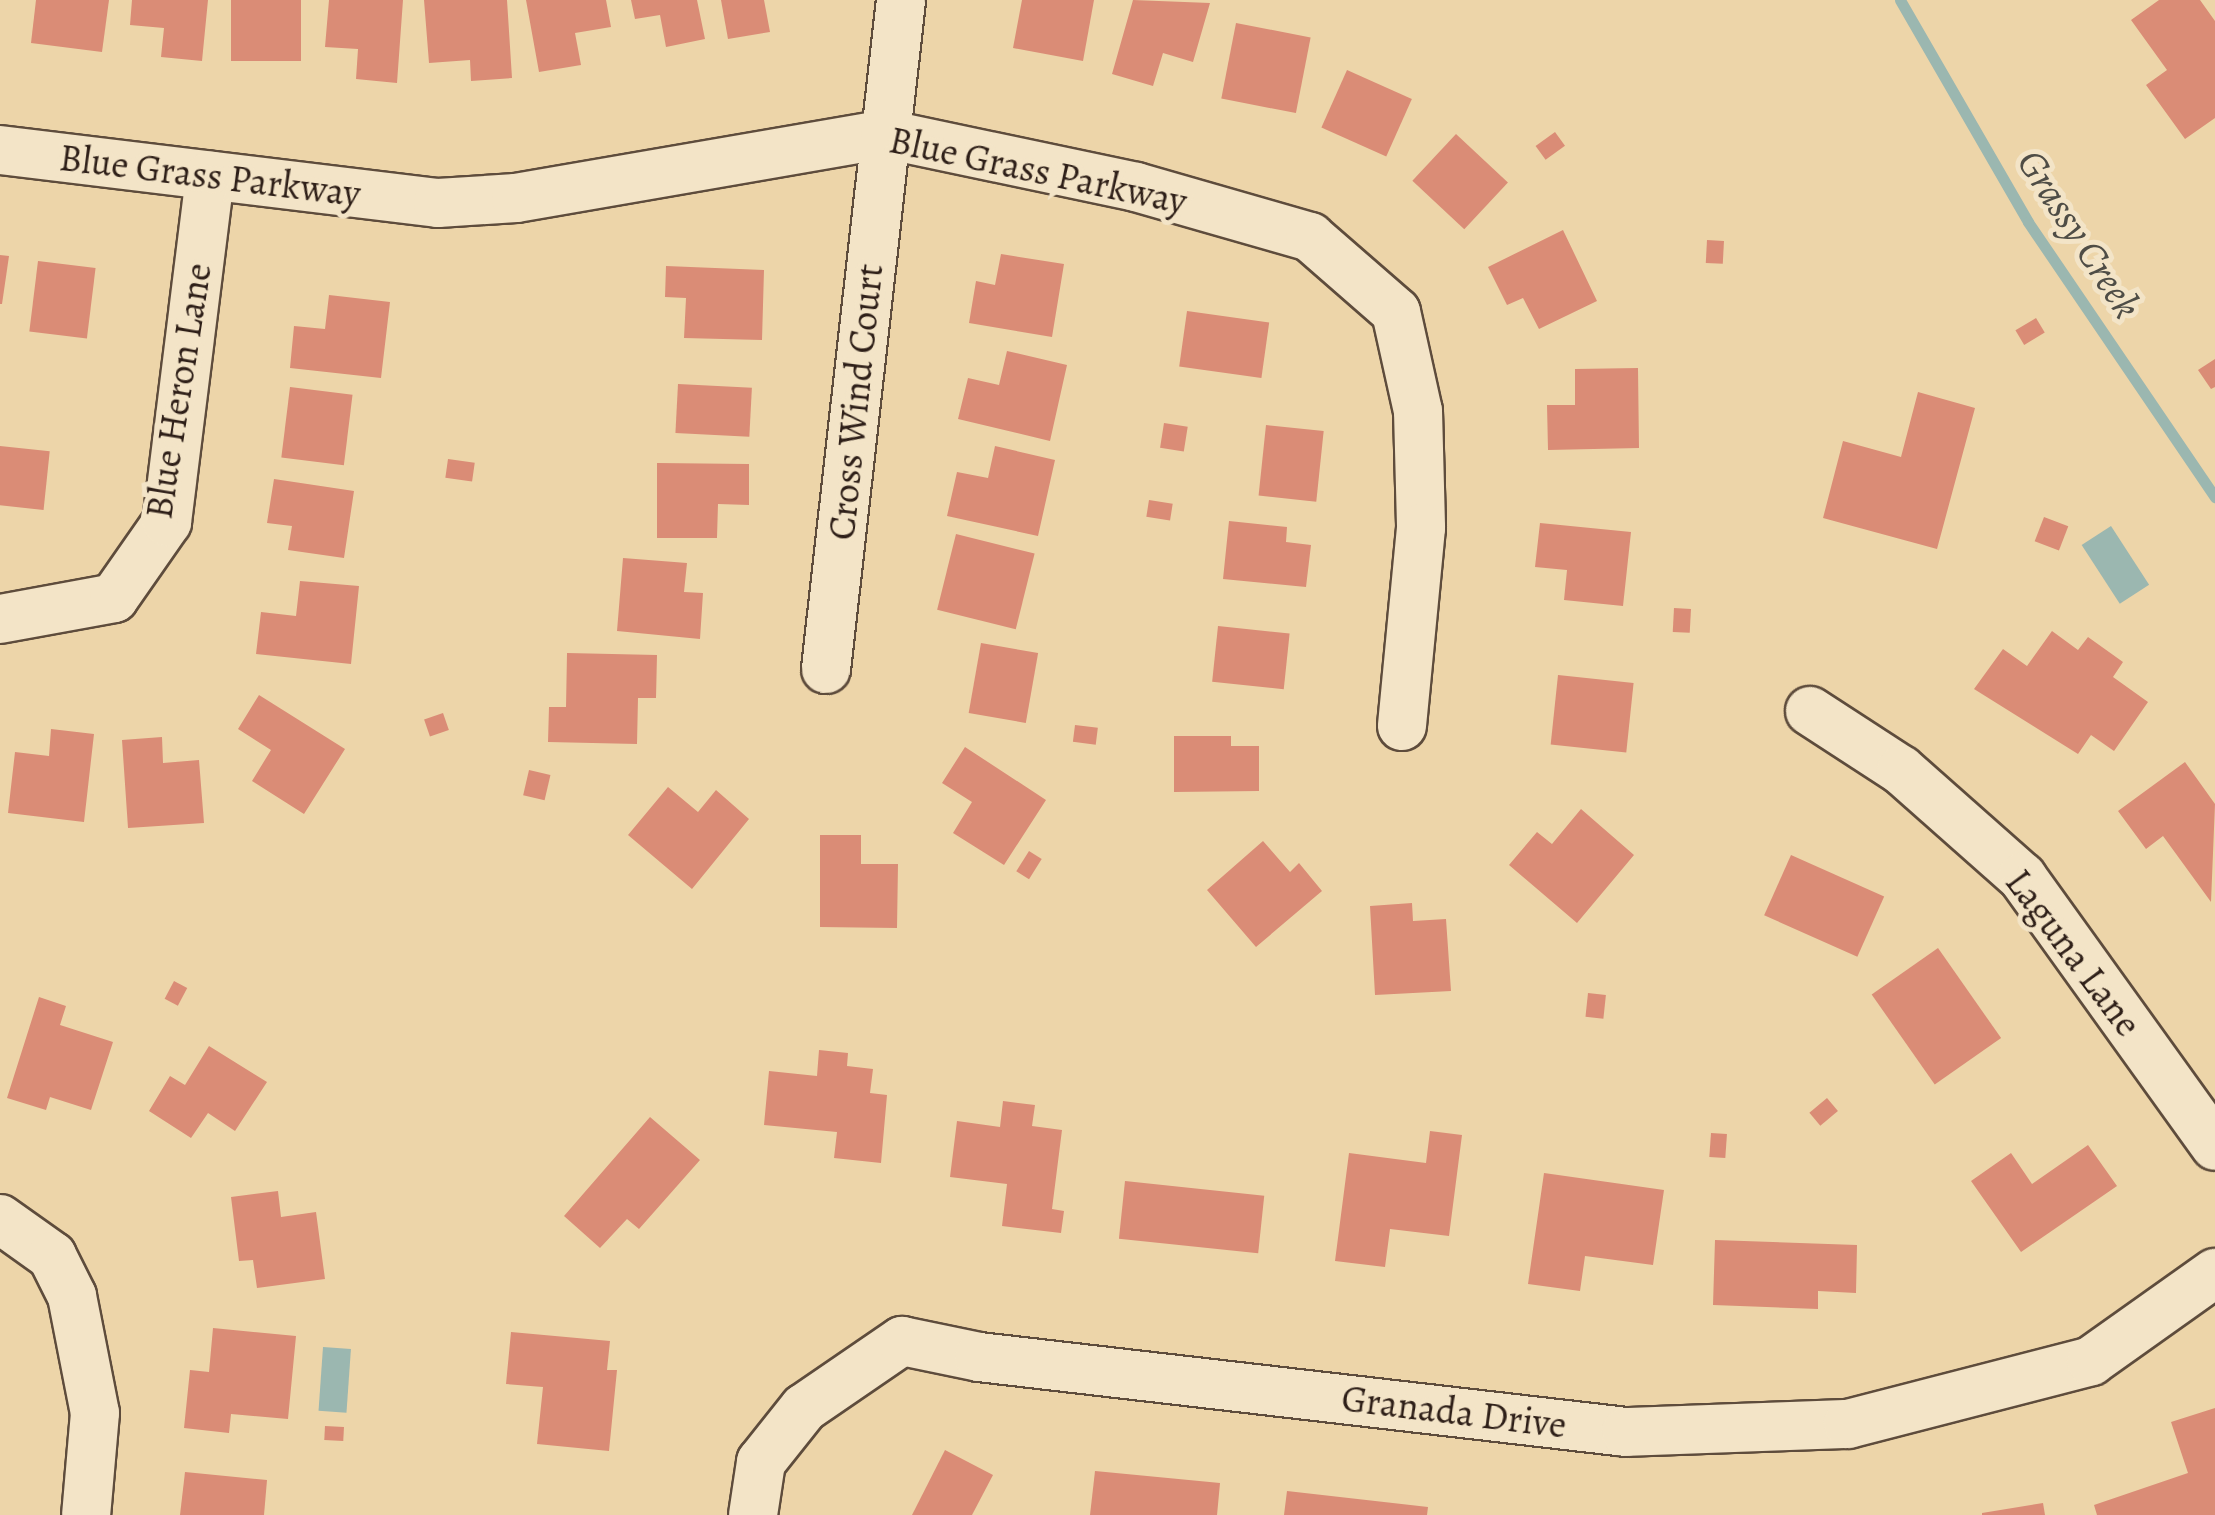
<!DOCTYPE html>
<html>
<head>
<meta charset="utf-8">
<style>
	body { margin:0 }
	#map { position:relative; width:2215px; height:1515px; overflow:hidden; background:#edd5a9; font-family:Alegreya,serif }
	div>[style] { position:absolute }
	.water>* { inset:0; background:#9bb7b0; transform-origin:0 0 }
	.stream>* { height:11px; margin:-5.5px; padding:0 5.5px; transform-origin:5.5px; border-radius:5.5px; background:#9bb7b0 }
	.building>* { inset:0; background:#da8c76; transform-origin:0 0 }
	.roads { filter:drop-shadow(2px 0 #5e4c3c) drop-shadow(-2px 0 #5e4c3c) drop-shadow(0 2px #5e4c3c) drop-shadow(0 -2px #5e4c3c) }
	.street>* { height:48px; margin:-24px; padding:0 24px; transform-origin:24px; border-radius:24px; background:#f3e4c7 }
	span { translate:-50% -50%; white-space:nowrap; text-align:center; line-height:1.15; -webkit-text-stroke:10px #f3e4c7; paint-order:stroke }
	.street-label { font-size:38px; color:#2e1f18 }
	.water-label { font-size:40px; color:#4f4d46; font-style:italic }
</style>
</head>
<body>
<div id="map">
	<div class="water">
		<i style="left:2111px;top:526px;width:70px;height:35px;rotate:57deg"></i>
		<i style="left:323px;top:1347px;width:28px;height:64px;rotate:4deg"></i>
	</div>
	<div class="stream">
		<i style="left:1900px;top:0;width:256px;rotate:60deg"></i>
		<i style="left:2028px;top:222px;width:333px;rotate:55.8deg"></i>
	</div>
	<div class="building">
		<i style="clip-path:polygon(36px 0,109px 0,102px 52px,31px 43px)"></i>
		<i style="clip-path:polygon(132px 0,208px 0,202px 61px,161px 57px,164px 28px,130px 25px)"></i>
		<i style="left:231px;top:0;width:70px;height:61px"></i>
		<i style="clip-path:polygon(329px 0,403px 0,397px 83px,356px 79px,358px 49px,325px 47px)"></i>
		<i style="clip-path:polygon(424px 0,507px 0,512px 78px,471px 81px,470px 60px,429px 63px)"></i>
		<i style="clip-path:polygon(526px 0,606px 0,611px 27px,575px 33px,581px 65px,539px 72px)"></i>
		<i style="clip-path:polygon(631px 0,697px 0,705px 39px,666px 47px,660px 15px,635px 19px)"></i>
		<i style="clip-path:polygon(721px 0,764px 0,770px 32px,728px 39px)"></i>
		<i style="clip-path:polygon(1022px 0,1094px 0,1083px 61px,1013px 48px)"></i>
		<i style="clip-path:polygon(1133px 0,1210px 3px,1193px 62px,1163px 53px,1153px 86px,1112px 74px)"></i>
		<i style="clip-path:polygon(2159px 0,2200px 0,2215px 21px,2215px 118px,2185px 139px,2146px 85px,2167px 70px,2131px 20px)"></i>
		<i style="left:1236px;top:23px;width:76px;height:77px;rotate:11deg"></i>
		<i style="left:1347px;top:70px;width:71px;height:63px;rotate:24deg"></i>
		<i style="left:1555px;top:132px;width:17px;height:24px;rotate:54deg"></i>
		<i style="left:1456px;top:134px;width:71px;height:64px;rotate:43deg"></i>
		<i style="clip-path:polygon(1563px 230px,1597px 301px,1539px 329px,1523px 298px,1507px 305px,1488px 267px)"></i>
		<i style="left:1707px;top:240px;width:17px;height:23px;rotate:3deg"></i>
		<i style="clip-path:polygon(1001px 254px,1064px 264px,1052px 337px,969px 323px,976px 281px,995px 285px)"></i>
		<i style="clip-path:polygon(0 255px,9px 256px,2px 304px,0 304px)"></i>
		<i style="left:38px;top:261px;width:58px;height:71px;rotate:7deg"></i>
		<i style="clip-path:polygon(666px 266px,764px 270px,762px 340px,684px 338px,686px 298px,665px 297px)"></i>
		<i style="clip-path:polygon(329px 295px,390px 302px,381px 378px,290px 368px,294px 326px,325px 329px)"></i>
		<i style="left:1187px;top:311px;width:83px;height:56px;rotate:8deg"></i>
		<i style="left:2036px;top:318px;width:17px;height:24px;rotate:59deg"></i>
		<i style="clip-path:polygon(1007px 351px,1067px 365px,1050px 441px,958px 419px,968px 378px,999px 385px)"></i>
		<i style="clip-path:polygon(2215px 359px,2215px 387px,2211px 389px,2198px 370px)"></i>
		<i style="clip-path:polygon(1638px 368px,1639px 448px,1548px 450px,1547px 405px,1575px 405px,1575px 369px)"></i>
		<i style="left:678px;top:384px;width:74px;height:49px;rotate:3deg"></i>
		<i style="left:290px;top:387px;width:63px;height:71px;rotate:7deg"></i>
		<i style="clip-path:polygon(1918px 392px,1975px 408px,1937px 549px,1823px 518px,1843px 441px,1901px 457px)"></i>
		<i style="left:1164px;top:423px;width:24px;height:25px;rotate:9deg"></i>
		<i style="left:1266px;top:425px;width:58px;height:71px;rotate:6deg"></i>
		<i style="left:0;top:446px;width:50px;height:59px;rotate:6deg"></i>
		<i style="clip-path:polygon(995px 446px,1055px 460px,1038px 536px,947px 516px,957px 472px,988px 478px)"></i>
		<i style="left:448px;top:459px;width:27px;height:19px;rotate:8deg"></i>
		<i style="clip-path:polygon(657px 463px,749px 464px,749px 505px,718px 504px,717px 538px,657px 538px)"></i>
		<i style="clip-path:polygon(274px 479px,354px 491px,344px 558px,288px 550px,292px 526px,267px 523px)"></i>
		<i style="left:1149px;top:500px;width:24px;height:17px;rotate:9deg"></i>
		<i style="left:2044px;top:517px;width:26px;height:26px;rotate:21deg"></i>
		<i style="clip-path:polygon(1229px 521px,1287px 527px,1286px 542px,1311px 545px,1306px 587px,1223px 579px)"></i>
		<i style="clip-path:polygon(1540px 523px,1631px 532px,1623px 606px,1564px 600px,1567px 570px,1535px 567px)"></i>
		<i style="left:956px;top:534px;width:81px;height:78px;rotate:14deg"></i>
		<i style="clip-path:polygon(623px 558px,687px 563px,684px 592px,703px 593px,700px 639px,617px 631px)"></i>
		<i style="clip-path:polygon(300px 581px,359px 586px,351px 664px,256px 654px,261px 612px,296px 616px)"></i>
		<i style="left:1674px;top:608px;width:17px;height:24px;rotate:3deg"></i>
		<i style="left:1218px;top:626px;width:72px;height:56px;rotate:6deg"></i>
		<i style="clip-path:polygon(2052px 631px,2078px 650px,2088px 637px,2123px 662px,2113px 677px,2148px 702px,2114px 751px,2091px 735px,2078px 754px,1974px 689px,2003px 649px,2027px 666px)"></i>
		<i style="left:981px;top:643px;width:58px;height:71px;rotate:10deg"></i>
		<i style="clip-path:polygon(567px 653px,657px 655px,656px 698px,638px 698px,637px 744px,548px 742px,549px 707px,566px 707px)"></i>
		<i style="left:1558px;top:675px;width:76px;height:70px;rotate:6deg"></i>
		<i style="clip-path:polygon(259px 695px,345px 749px,304px 814px,252px 781px,271px 750px,238px 729px)"></i>
		<i style="left:443px;top:713px;width:18px;height:20px;rotate:71deg"></i>
		<i style="left:1075px;top:725px;width:23px;height:17px;rotate:7deg"></i>
		<i style="clip-path:polygon(51px 729px,94px 734px,84px 822px,8px 813px,15px 752px,49px 756px)"></i>
		<i style="clip-path:polygon(1174px 736px,1231px 736px,1231px 746px,1259px 746px,1259px 791px,1174px 792px)"></i>
		<i style="clip-path:polygon(162px 737px,163px 763px,199px 760px,204px 823px,128px 828px,122px 740px)"></i>
		<i style="clip-path:polygon(965px 747px,1046px 800px,1004px 865px,953px 833px,972px 802px,942px 783px)"></i>
		<i style="clip-path:polygon(2185px 762px,2215px 804px,2211px 902px,2163px 836px,2146px 849px,2118px 811px)"></i>
		<i style="left:529px;top:770px;width:22px;height:26px;rotate:13deg"></i>
		<i style="clip-path:polygon(668px 787px,698px 812px,716px 790px,749px 819px,692px 889px,628px 835px)"></i>
		<i style="clip-path:polygon(1581px 809px,1634px 855px,1577px 923px,1509px 865px,1537px 832px,1552px 844px)"></i>
		<i style="clip-path:polygon(820px 835px,861px 835px,861px 864px,898px 864px,897px 928px,820px 927px)"></i>
		<i style="clip-path:polygon(1263px 841px,1290px 872px,1299px 863px,1322px 891px,1256px 947px,1207px 890px)"></i>
		<i style="left:1029px;top:851px;width:15px;height:24px;rotate:32deg"></i>
		<i style="left:1791px;top:855px;width:102px;height:66px;rotate:24deg"></i>
		<i style="clip-path:polygon(1412px 903px,1413px 921px,1446px 919px,1451px 991px,1375px 995px,1370px 906px)"></i>
		<i style="left:1938px;top:948px;width:110px;height:81px;rotate:55deg"></i>
		<i style="left:174px;top:981px;width:15px;height:20px;rotate:28deg"></i>
		<i style="left:1588px;top:993px;width:18px;height:24px;rotate:6deg"></i>
		<i style="clip-path:polygon(39px 997px,66px 1006px,60px 1025px,113px 1042px,91px 1110px,50px 1097px,46px 1110px,7px 1098px)"></i>
		<i style="clip-path:polygon(209px 1046px,267px 1082px,235px 1131px,208px 1113px,191px 1138px,149px 1111px,170px 1076px,185px 1085px)"></i>
		<i style="clip-path:polygon(819px 1050px,848px 1053px,847px 1066px,873px 1069px,870px 1093px,887px 1095px,881px 1163px,834px 1158px,837px 1132px,764px 1125px,769px 1071px,817px 1076px)"></i>
		<i style="left:1827px;top:1098px;width:17px;height:23px;rotate:50deg"></i>
		<i style="clip-path:polygon(1003px 1101px,1035px 1105px,1032px 1126px,1062px 1130px,1052px 1209px,1064px 1211px,1061px 1233px,1002px 1226px,1007px 1184px,950px 1177px,957px 1121px,1000px 1127px)"></i>
		<i style="clip-path:polygon(650px 1117px,700px 1160px,639px 1229px,627px 1219px,600px 1248px,564px 1216px)"></i>
		<i style="clip-path:polygon(1430px 1131px,1462px 1135px,1449px 1236px,1390px 1229px,1385px 1267px,1335px 1261px,1349px 1153px,1426px 1163px)"></i>
		<i style="left:1711px;top:1133px;width:16px;height:24px;rotate:4deg"></i>
		<i style="clip-path:polygon(2088px 1145px,2117px 1186px,2021px 1252px,1971px 1181px,2011px 1153px,2032px 1184px)"></i>
		<i style="clip-path:polygon(1544px 1173px,1664px 1190px,1653px 1265px,1585px 1256px,1580px 1291px,1528px 1284px)"></i>
		<i style="left:1125px;top:1181px;width:140px;height:58px;rotate:6deg"></i>
		<i style="clip-path:polygon(278px 1191px,281px 1217px,316px 1212px,325px 1279px,257px 1288px,253px 1260px,239px 1261px,231px 1197px)"></i>
		<i style="clip-path:polygon(1715px 1240px,1857px 1245px,1856px 1293px,1818px 1291px,1818px 1309px,1713px 1305px)"></i>
		<i style="clip-path:polygon(213px 1328px,296px 1336px,288px 1419px,231px 1414px,229px 1433px,184px 1428px,190px 1370px,209px 1372px)"></i>
		<i style="clip-path:polygon(511px 1332px,610px 1341px,607px 1370px,617px 1370px,609px 1451px,537px 1444px,543px 1387px,506px 1384px)"></i>
		<i style="clip-path:polygon(2215px 1408px,2215px 1515px,2097px 1515px,2094px 1505px,2188px 1473px,2171px 1422px)"></i>
		<i style="left:325px;top:1426px;width:19px;height:14px;rotate:3deg"></i>
		<i style="clip-path:polygon(945px 1450px,993px 1475px,972px 1515px,912px 1515px)"></i>
		<i style="clip-path:polygon(1095px 1471px,1220px 1483px,1217px 1515px,1090px 1515px)"></i>
		<i style="clip-path:polygon(185px 1472px,267px 1480px,264px 1515px,180px 1515px)"></i>
		<i style="clip-path:polygon(1287px 1491px,1428px 1507px,1427px 1515px,1284px 1515px)"></i>
		<i style="clip-path:polygon(2043px 1503px,2045px 1515px,1982px 1515px,1982px 1513px)"></i>
	</div>
	<div class="roads">
		<div class="street">
			<i style="left:0;top:150px;width:441px;rotate:6.9deg"></i>
			<i style="left:438px;top:203px;width:78px;rotate:-3.7deg"></i>
			<i style="left:516px;top:198px;width:375px;rotate:-9.8deg"></i>
			<i style="left:885px;top:134px;width:257px;rotate:11.9deg"></i>
			<i style="left:1136px;top:187px;width:181px;rotate:16deg"></i>
			<i style="left:1310px;top:237px;width:114px;rotate:41.1deg"></i>
			<i style="left:1396px;top:312px;width:101px;rotate:77.5deg"></i>
			<i style="left:1418px;top:411px;width:117px;rotate:88.5deg"></i>
			<i style="left:1421px;top:528px;width:199px;rotate:95.5deg"></i>
			<i style="left:0;top:619px;width:116px;rotate:-10.4deg"></i>
			<i style="left:114px;top:598px;width:93px;rotate:-55.1deg"></i>
			<i style="left:167px;top:522px;width:349px;rotate:-82.9deg"></i>
			<i style="left:826px;top:669px;width:673px;rotate:-83.6deg"></i>
			<i style="left:1810px;top:711px;width:108px;rotate:33deg"></i>
			<i style="left:1901px;top:770px;width:162px;rotate:41.5deg"></i>
			<i style="left:2022px;top:877px;width:331px;rotate:54.3deg"></i>
			<i style="left:0;top:1219px;width:64px;rotate:35.4deg"></i>
			<i style="left:52px;top:1256px;width:45px;rotate:63.4deg"></i>
			<i style="left:72px;top:1296px;width:119px;rotate:78.9deg"></i>
			<i style="left:95px;top:1413px;width:102px;rotate:95deg"></i>
			<i style="left:753px;top:1515px;width:54px;rotate:-81.4deg"></i>
			<i style="left:761px;top:1462px;width:69px;rotate:-51.5deg"></i>
			<i style="left:804px;top:1408px;width:119px;rotate:-34.4deg"></i>
			<i style="left:902px;top:1341px;width:79px;rotate:11.7deg"></i>
			<i style="left:979px;top:1357px;width:651px;rotate:6.61deg"></i>
			<i style="left:1626px;top:1432px;width:222px;rotate:-2.1deg"></i>
			<i style="left:1848px;top:1424px;width:251px;rotate:-14.5deg"></i>
			<i style="left:2091px;top:1361px;width:152px;rotate:-35.4deg"></i>
		</div>
	</div>
	<div class="street-label">
		<span style="left:1038px;top:171px;rotate:12deg">Blue Grass Parkway</span>
		<span style="left:210px;top:176px;rotate:7deg">Blue Grass Parkway</span>
		<span style="left:179px;top:391px;rotate:-81deg">Blue Heron Lane</span>
		<span style="left:856px;top:402px;rotate:-84deg">Cross Wind Court</span>
		<span style="left:2073px;top:953px;rotate:53deg">Laguna Lane</span>
		<span style="left:1454px;top:1412px;rotate:7deg">Granada Drive</span>
	</div>
	<div class="water-label">
		<span style="left:2079px;top:234px;rotate:57deg">Grassy Creek</span>
	</div>
</div>
</body>
</html>
